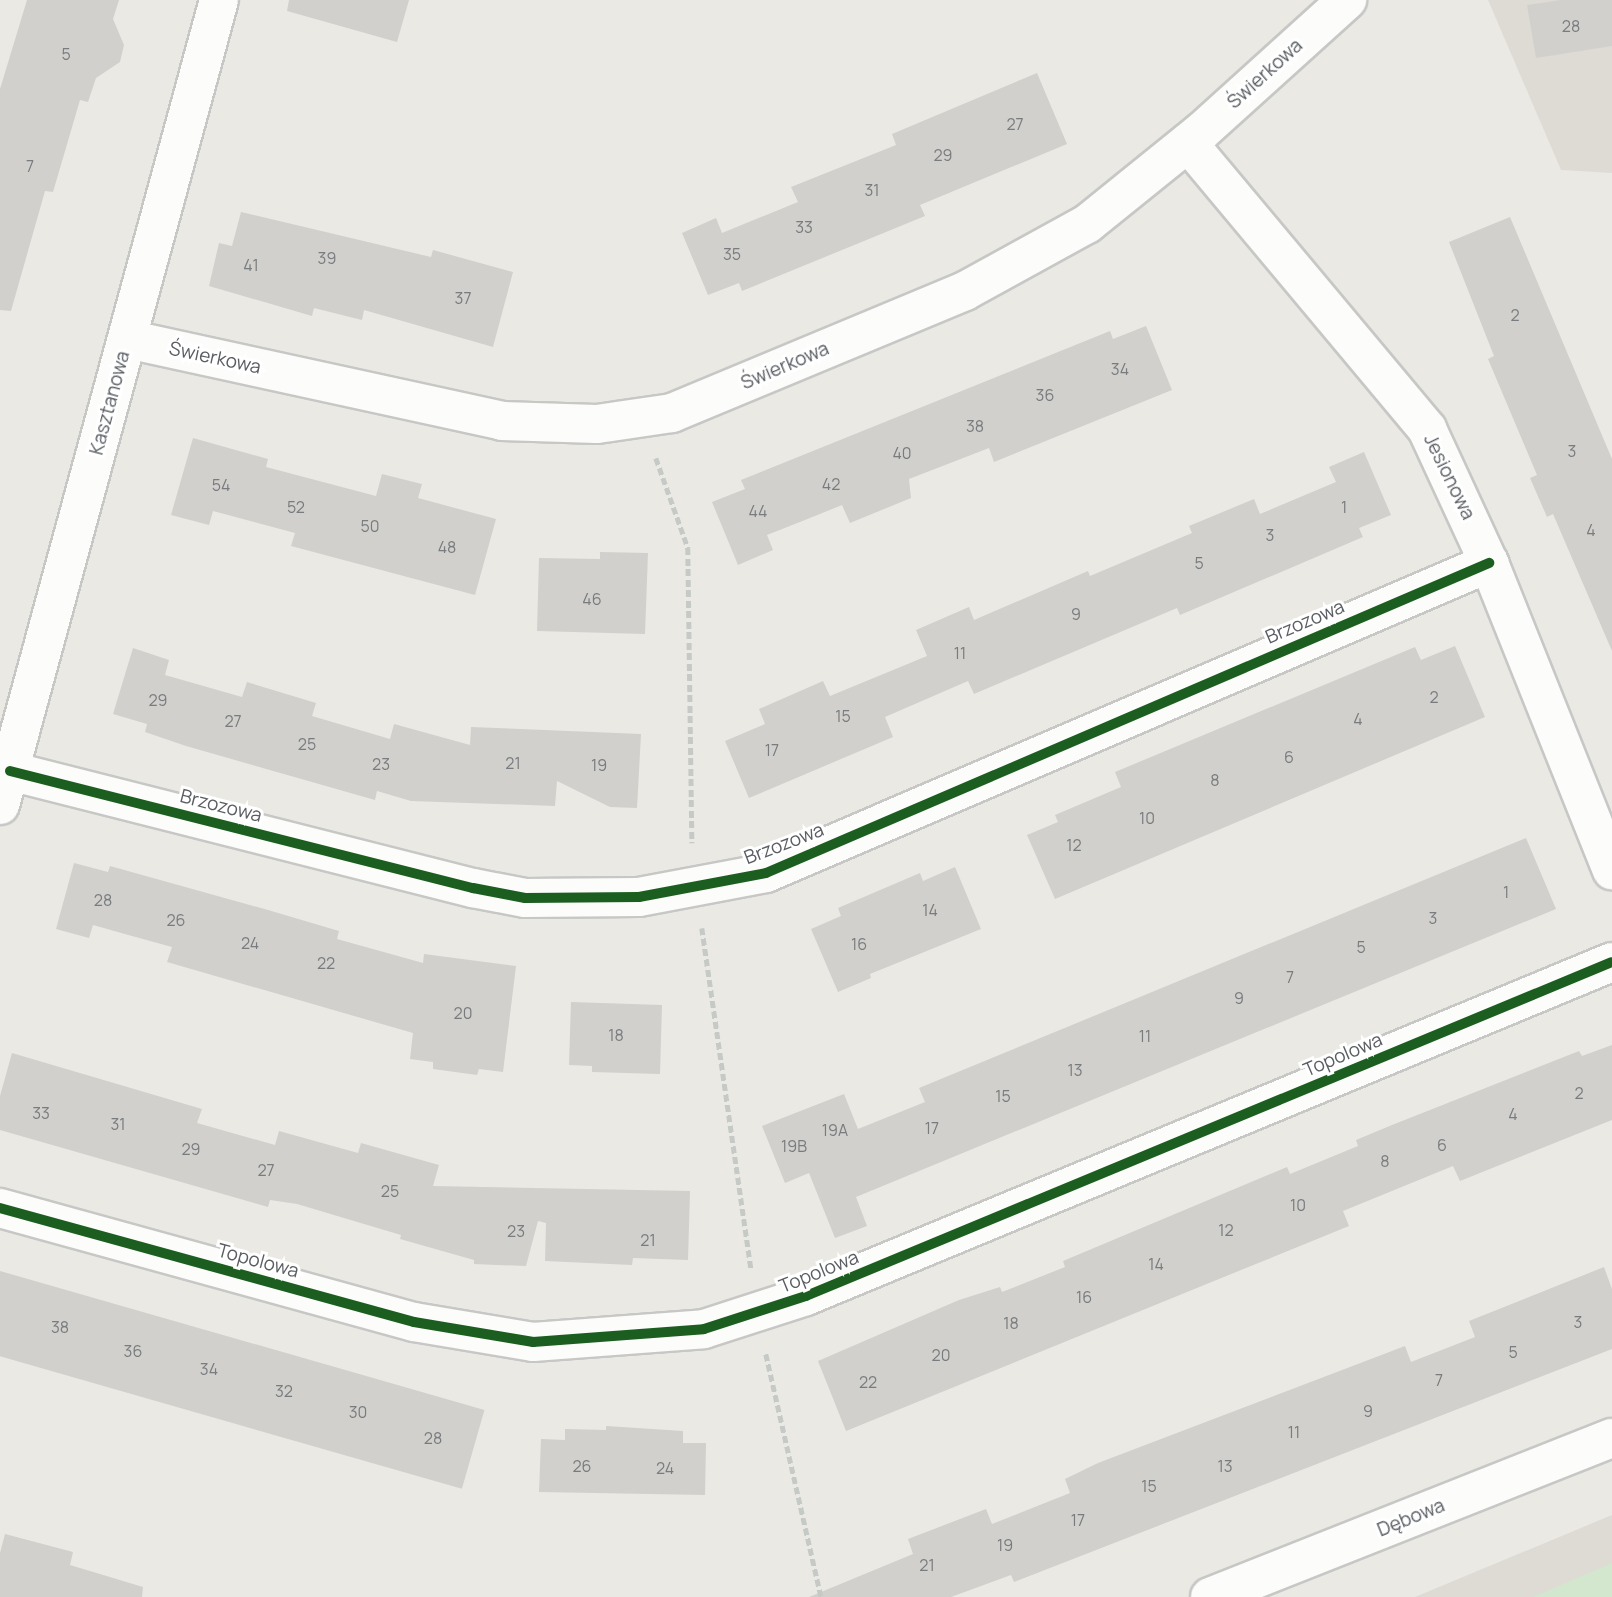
<!DOCTYPE html>
<html>
<head>
<meta charset="utf-8">
<style>
	body { margin:0 }
	#map { position:relative; width:1612px; height:1597px; overflow:hidden; background:#eae9e4; font-family:Manrope,sans-serif }
	div>[style] { position:absolute }
	.education>* { inset:0; background:#dedbd4 }
	.green>* { inset:0; background:#d2e7ce }
	.building>* { inset:0; background:#d1d0cd; transform-origin:0 0 }
	.path>* { height:4.5px; margin-top:-2.25px; transform-origin:0; background:repeating-linear-gradient(90deg,#c5cac7 0 7px,transparent 0 10.5px) }
	.roads { filter:drop-shadow(2px 0 #c7c7c6) drop-shadow(-2px 0 #c7c7c6) drop-shadow(0 2px #c7c7c6) drop-shadow(0 -2px #c7c7c6) }
	.minor>* { height:38px; margin:-19px; padding:0 19px; transform-origin:19px; border-radius:19px; background:#fcfcfb }
	.cycleway>* { height:10px; margin:-5px; padding:0 5px; transform-origin:5px; border-radius:5px; background:#1b5e20 }
	span { translate:-50% -50%; white-space:nowrap; text-align:center; line-height:1.15; -webkit-text-stroke:6px #fff; paint-order:stroke }
	.number-label { font-size:16px; color:#797c7e }
	.number-label span { -webkit-text-stroke-width:0 }
	.street-label { font-size:19px; color:#5a5e63 }
</style>
</head>
<body>
<div id="map">
	<div class="education">
		<i style="clip-path:polygon(1488px 0,1612px 0,1612px 173px,1561px 170px)"></i>
		<i style="clip-path:polygon(1612px 1515px,1612px 1597px,1415px 1597px)"></i>
	</div>
	<div class="green">
		<i style="clip-path:polygon(1612px 1563px,1612px 1597px,1533px 1597px)"></i>
	</div>
	<div class="building">
		<i style="clip-path:polygon(27px 0,119px 0,113px 19px,124px 45px,120px 62px,96px 78px,88px 102px,80px 100px,53px 192px,45px 191px,11px 311px,0 310px,0 89px)"></i>
		<i style="clip-path:polygon(289px 0,409px 0,397px 42px,287px 11px)"></i>
		<i style="clip-path:polygon(1561px 0,1612px 0,1612px 46px,1536px 58px,1527px 5px)"></i>
		<i style="clip-path:polygon(1037px 73px,1067px 144px,920px 205px,925px 216px,742px 291px,739px 283px,708px 295px,682px 233px,716px 218px,722px 233px,798px 202px,791px 187px,896px 145px,892px 134px)"></i>
		<i style="clip-path:polygon(241px 212px,431px 257px,433px 250px,513px 272px,493px 347px,364px 310px,362px 320px,314px 308px,312px 316px,209px 286px,219px 243px,232px 246px)"></i>
		<i style="clip-path:polygon(1510px 217px,1612px 459px,1612px 651px,1553px 514px,1547px 517px,1530px 478px,1537px 475px,1488px 359px,1494px 356px,1449px 242px)"></i>
		<i style="clip-path:polygon(1146px 326px,1172px 390px,994px 462px,989px 448px,909px 479px,911px 498px,850px 523px,842px 505px,805px 520px,767px 535px,773px 550px,738px 565px,712px 502px,745px 489px,741px 480px,1110px 331px,1113px 339px)"></i>
		<i style="clip-path:polygon(193px 438px,268px 459px,266px 467px,376px 496px,382px 474px,422px 484px,418px 498px,496px 519px,475px 595px,291px 546px,295px 533px,213px 511px,209px 525px,171px 515px)"></i>
		<i style="clip-path:polygon(1364px 452px,1391px 515px,1359px 528px,1363px 537px,1180px 615px,1177px 608px,974px 694px,968px 681px,885px 717px,893px 737px,749px 798px,725px 741px,765px 724px,759px 709px,823px 681px,830px 696px,927px 656px,916px 630px,969px 607px,974px 620px,1088px 571px,1090px 576px,1192px 533px,1189px 526px,1254px 499px,1260px 514px,1336px 482px,1329px 467px)"></i>
		<i style="clip-path:polygon(600px 552px,648px 553px,645px 634px,537px 631px,539px 558px,600px 559px)"></i>
		<i style="clip-path:polygon(1455px 646px,1485px 717px,1055px 899px,1027px 835px,1058px 822px,1055px 815px,1121px 787px,1115px 772px,1415px 647px,1421px 660px)"></i>
		<i style="clip-path:polygon(133px 648px,169px 660px,165px 675px,242px 697px,247px 682px,316px 703px,312px 716px,390px 739px,394px 724px,470px 745px,471px 727px,641px 734px,637px 808px,610px 807px,557px 781px,555px 806px,411px 801px,377px 791px,375px 800px,186px 746px,145px 732px,147px 724px,113px 714px)"></i>
		<i style="clip-path:polygon(1526px 838px,1556px 909px,856px 1197px,867px 1226px,835px 1238px,809px 1173px,785px 1183px,762px 1126px,844px 1094px,858px 1129px,925px 1102px,919px 1088px)"></i>
		<i style="clip-path:polygon(74px 863px,108px 872px,110px 866px,268px 910px,339px 931px,337px 939px,423px 963px,424px 954px,516px 966px,503px 1072px,479px 1069px,477px 1075px,433px 1069px,433px 1062px,410px 1059px,413px 1033px,167px 962px,172px 947px,132px 936px,93px 925px,89px 938px,56px 929px)"></i>
		<i style="clip-path:polygon(955px 867px,981px 929px,870px 974px,871px 978px,838px 992px,811px 929px,841px 916px,838px 908px,920px 873px,923px 881px)"></i>
		<i style="clip-path:polygon(571px 1002px,662px 1005px,660px 1074px,592px 1072px,592px 1066px,569px 1065px)"></i>
		<i style="clip-path:polygon(1612px 1045px,1612px 1120px,1460px 1181px,1453px 1166px,1343px 1211px,1349px 1226px,846px 1431px,818px 1361px,959px 1300px,1000px 1287px,1002px 1292px,1065px 1267px,1063px 1261px,1287px 1167px,1290px 1174px,1358px 1146px,1356px 1140px,1392px 1125px,1579px 1051px,1582px 1056px)"></i>
		<i style="clip-path:polygon(12px 1053px,202px 1109px,197px 1123px,275px 1145px,279px 1131px,358px 1153px,361px 1143px,439px 1165px,433px 1186px,690px 1191px,688px 1260px,633px 1258px,632px 1265px,545px 1261px,546px 1223px,538px 1221px,526px 1266px,474px 1264px,474px 1260px,400px 1239px,401px 1235px,297px 1204px,270px 1200px,268px 1207px,0 1130px,0 1096px)"></i>
		<i style="clip-path:polygon(1604px 1267px,1612px 1289px,1612px 1349px,1014px 1582px,1011px 1575px,951px 1597px,809px 1597px,913px 1554px,908px 1539px,986px 1509px,992px 1524px,1070px 1493px,1065px 1479px,1098px 1463px,1405px 1346px,1411px 1362px,1475px 1337px,1469px 1321px)"></i>
		<i style="left:0;top:1271px;width:504px;height:82px;rotate:16deg"></i>
		<i style="clip-path:polygon(606px 1426px,683px 1431px,683px 1443px,706px 1443px,705px 1495px,539px 1492px,541px 1439px,565px 1440px,565px 1429px,606px 1430px)"></i>
		<i style="clip-path:polygon(5px 1534px,73px 1552px,70px 1565px,143px 1587px,142px 1597px,0 1597px,0 1553px)"></i>
	</div>
	<div class="path">
		<i style="left:656px;top:458px;width:96px;rotate:70.4deg"></i>
		<i style="left:688px;top:548px;width:295px;rotate:89.2deg"></i>
		<i style="left:702px;top:928px;width:345px;rotate:81.8deg"></i>
		<i style="left:766px;top:1354px;width:249px;rotate:77.2deg"></i>
	</div>
	<div class="roads">
		<div class="minor">
			<i style="left:1188px;top:143px;width:373px;rotate:50.1deg"></i>
			<i style="left:1427px;top:429px;width:148px;rotate:65.2deg"></i>
			<i style="left:1489px;top:563px;width:331px;rotate:68.2deg"></i>
			<i style="left:127px;top:339px;width:384px;rotate:12.3deg"></i>
			<i style="left:502px;top:421px;width:95px;rotate:1.8deg"></i>
			<i style="left:597px;top:424px;width:76px;rotate:-8.3deg"></i>
			<i style="left:672px;top:413px;width:317px;rotate:-22.6deg"></i>
			<i style="left:965px;top:291px;width:139px;rotate:-28.8deg"></i>
			<i style="left:1087px;top:224px;width:146px;rotate:-38.9deg"></i>
			<i style="left:1201px;top:132px;width:197px;rotate:-42.1deg"></i>
			<i style="left:10px;top:771px;width:478px;rotate:14.2deg"></i>
			<i style="left:473px;top:888px;width:53px;rotate:10.9deg"></i>
			<i style="left:525px;top:898px;width:114px;rotate:-0.5deg"></i>
			<i style="left:639px;top:897px;width:129px;rotate:-10.7deg"></i>
			<i style="left:766px;top:873px;width:787px;rotate:-23.21deg"></i>
			<i style="left:0;top:805px;width:834px;rotate:-74.78deg"></i>
			<i style="left:0;top:1208px;width:429px;rotate:15.4deg"></i>
			<i style="left:414px;top:1322px;width:121px;rotate:9.5deg"></i>
			<i style="left:533px;top:1342px;width:171px;rotate:-4.3deg"></i>
			<i style="left:704px;top:1329px;width:107px;rotate:-17.9deg"></i>
			<i style="left:806px;top:1296px;width:872px;rotate:-22.51deg"></i>
			<i style="left:1210px;top:1597px;width:432px;rotate:-21.6deg"></i>
		</div>
	</div>
	<div class="cycleway">
		<i style="left:10px;top:771px;width:478px;rotate:14.2deg"></i>
		<i style="left:473px;top:888px;width:53px;rotate:10.9deg"></i>
		<i style="left:525px;top:898px;width:114px;rotate:-0.5deg"></i>
		<i style="left:639px;top:897px;width:129px;rotate:-10.7deg"></i>
		<i style="left:766px;top:873px;width:787px;rotate:-23.21deg"></i>
		<i style="left:0;top:1208px;width:429px;rotate:15.4deg"></i>
		<i style="left:414px;top:1322px;width:121px;rotate:9.5deg"></i>
		<i style="left:533px;top:1342px;width:171px;rotate:-4.3deg"></i>
		<i style="left:704px;top:1329px;width:107px;rotate:-17.9deg"></i>
		<i style="left:806px;top:1296px;width:872px;rotate:-22.51deg"></i>
	</div>
	<div class="number-label">
		<span style="left:1571px;top:26px">28</span>
		<span style="left:66px;top:54px">5</span>
		<span style="left:1015px;top:124px">27</span>
		<span style="left:943px;top:155px">29</span>
		<span style="left:30px;top:166px">7</span>
		<span style="left:872px;top:190px">31</span>
		<span style="left:804px;top:227px">33</span>
		<span style="left:732px;top:254px">35</span>
		<span style="left:327px;top:258px">39</span>
		<span style="left:251px;top:265px">41</span>
		<span style="left:463px;top:298px">37</span>
		<span style="left:1515px;top:315px">2</span>
		<span style="left:1120px;top:369px">34</span>
		<span style="left:1045px;top:395px">36</span>
		<span style="left:975px;top:426px">38</span>
		<span style="left:1572px;top:451px">3</span>
		<span style="left:902px;top:453px">40</span>
		<span style="left:831px;top:484px">42</span>
		<span style="left:221px;top:485px">54</span>
		<span style="left:296px;top:507px">52</span>
		<span style="left:1344px;top:507px">1</span>
		<span style="left:758px;top:511px">44</span>
		<span style="left:370px;top:526px">50</span>
		<span style="left:1591px;top:530px">4</span>
		<span style="left:1270px;top:535px">3</span>
		<span style="left:447px;top:547px">48</span>
		<span style="left:1199px;top:563px">5</span>
		<span style="left:592px;top:599px">46</span>
		<span style="left:1076px;top:614px">9</span>
		<span style="left:960px;top:653px">11</span>
		<span style="left:1434px;top:697px">2</span>
		<span style="left:158px;top:700px">29</span>
		<span style="left:843px;top:716px">15</span>
		<span style="left:1358px;top:719px">4</span>
		<span style="left:233px;top:721px">27</span>
		<span style="left:307px;top:744px">25</span>
		<span style="left:772px;top:750px">17</span>
		<span style="left:1289px;top:757px">6</span>
		<span style="left:513px;top:763px">21</span>
		<span style="left:381px;top:764px">23</span>
		<span style="left:599px;top:765px">19</span>
		<span style="left:1215px;top:780px">8</span>
		<span style="left:1147px;top:818px">10</span>
		<span style="left:1074px;top:845px">12</span>
		<span style="left:1506px;top:892px">1</span>
		<span style="left:103px;top:900px">28</span>
		<span style="left:930px;top:910px">14</span>
		<span style="left:1433px;top:918px">3</span>
		<span style="left:176px;top:920px">26</span>
		<span style="left:250px;top:943px">24</span>
		<span style="left:859px;top:944px">16</span>
		<span style="left:1361px;top:947px">5</span>
		<span style="left:326px;top:963px">22</span>
		<span style="left:1290px;top:977px">7</span>
		<span style="left:1239px;top:998px">9</span>
		<span style="left:463px;top:1013px">20</span>
		<span style="left:616px;top:1035px">18</span>
		<span style="left:1145px;top:1036px">11</span>
		<span style="left:1075px;top:1070px">13</span>
		<span style="left:1579px;top:1093px">2</span>
		<span style="left:1003px;top:1096px">15</span>
		<span style="left:41px;top:1113px">33</span>
		<span style="left:1513px;top:1114px">4</span>
		<span style="left:118px;top:1124px">31</span>
		<span style="left:932px;top:1128px">17</span>
		<span style="left:835px;top:1130px">19A</span>
		<span style="left:1442px;top:1145px">6</span>
		<span style="left:794px;top:1146px">19B</span>
		<span style="left:191px;top:1149px">29</span>
		<span style="left:1385px;top:1161px">8</span>
		<span style="left:266px;top:1170px">27</span>
		<span style="left:390px;top:1191px">25</span>
		<span style="left:1298px;top:1205px">10</span>
		<span style="left:1226px;top:1230px">12</span>
		<span style="left:516px;top:1231px">23</span>
		<span style="left:648px;top:1240px">21</span>
		<span style="left:1156px;top:1264px">14</span>
		<span style="left:1084px;top:1297px">16</span>
		<span style="left:1578px;top:1322px">3</span>
		<span style="left:1011px;top:1323px">18</span>
		<span style="left:60px;top:1327px">38</span>
		<span style="left:133px;top:1351px">36</span>
		<span style="left:1513px;top:1352px">5</span>
		<span style="left:941px;top:1355px">20</span>
		<span style="left:209px;top:1369px">34</span>
		<span style="left:1439px;top:1380px">7</span>
		<span style="left:868px;top:1382px">22</span>
		<span style="left:284px;top:1391px">32</span>
		<span style="left:1368px;top:1411px">9</span>
		<span style="left:358px;top:1412px">30</span>
		<span style="left:1294px;top:1432px">11</span>
		<span style="left:433px;top:1438px">28</span>
		<span style="left:582px;top:1466px">26</span>
		<span style="left:1225px;top:1466px">13</span>
		<span style="left:665px;top:1468px">24</span>
		<span style="left:1149px;top:1486px">15</span>
		<span style="left:1078px;top:1520px">17</span>
		<span style="left:1005px;top:1545px">19</span>
		<span style="left:927px;top:1565px">21</span>
	</div>
	<div class="street-label">
		<span style="left:1265px;top:74px;rotate:-42deg">Świerkowa</span>
		<span style="left:215px;top:358px;rotate:12deg">Świerkowa</span>
		<span style="left:785px;top:366px;rotate:-23deg">Świerkowa</span>
		<span style="left:110px;top:403px;rotate:-75deg">Kasztanowa</span>
		<span style="left:1449px;top:477px;rotate:64deg">Jesionowa</span>
		<span style="left:1305px;top:622px;rotate:-23deg">Brzozowa</span>
		<span style="left:221px;top:806px;rotate:14deg">Brzozowa</span>
		<span style="left:784px;top:844px;rotate:-21deg">Brzozowa</span>
		<span style="left:1343px;top:1055px;rotate:-23deg">Topolowa</span>
		<span style="left:258px;top:1261px;rotate:15deg">Topolowa</span>
		<span style="left:819px;top:1272px;rotate:-22deg">Topolowa</span>
		<span style="left:1411px;top:1518px;rotate:-22deg">Dębowa</span>
	</div>
</div>
</body>
</html>
